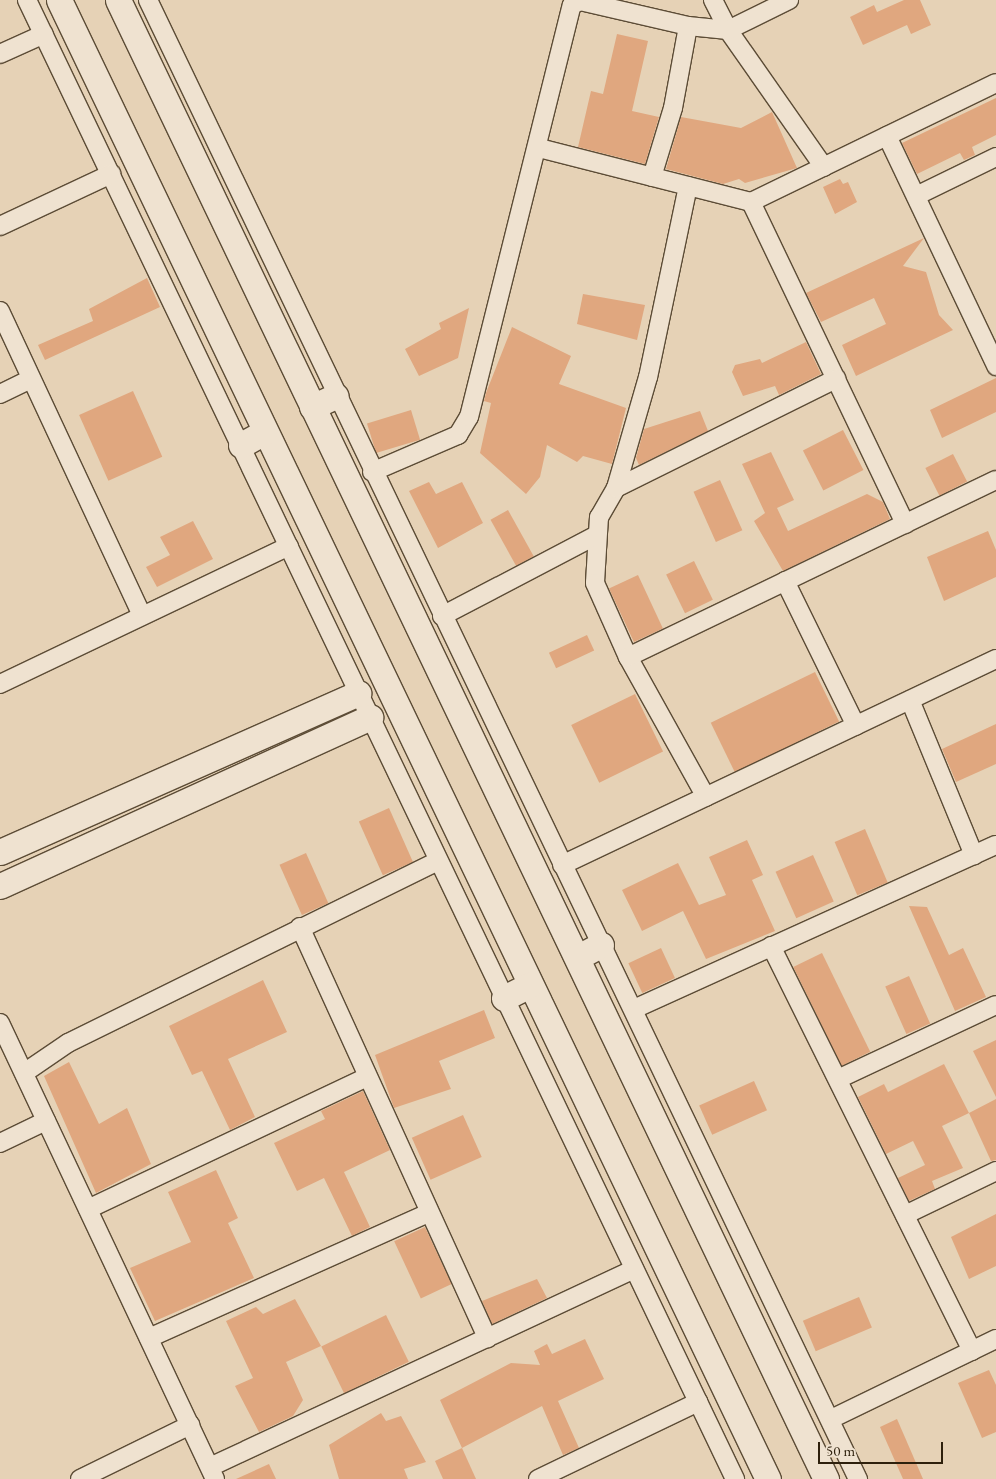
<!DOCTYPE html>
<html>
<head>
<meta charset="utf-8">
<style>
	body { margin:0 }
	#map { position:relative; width:996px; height:1479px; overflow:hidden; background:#e6d2b6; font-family:"EB Garamond",serif }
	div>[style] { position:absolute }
	.building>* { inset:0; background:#e0a77f; transform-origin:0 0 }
	.roads { filter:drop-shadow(1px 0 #5c4c36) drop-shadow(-1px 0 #5c4c36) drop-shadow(0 1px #5c4c36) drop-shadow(0 -1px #5c4c36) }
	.street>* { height:18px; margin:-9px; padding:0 9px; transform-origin:9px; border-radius:9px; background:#efe2d0 }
	.secondary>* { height:25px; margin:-12.5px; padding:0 12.5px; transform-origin:12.5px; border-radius:12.5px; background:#efe2d0 }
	span { translate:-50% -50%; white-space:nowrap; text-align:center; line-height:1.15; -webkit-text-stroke:5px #efe2d0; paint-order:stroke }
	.scale { position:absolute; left:818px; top:1442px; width:125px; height:22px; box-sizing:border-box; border:2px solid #2e200c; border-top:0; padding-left:6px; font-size:15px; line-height:18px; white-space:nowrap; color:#2e200c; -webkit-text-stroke:4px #efe2d0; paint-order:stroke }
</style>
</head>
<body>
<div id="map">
	<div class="building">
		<i style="clip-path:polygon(904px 0,920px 0,931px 25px,911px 34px,907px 25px,863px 45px,850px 17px,874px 5px,877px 12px)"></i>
		<i style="clip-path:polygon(617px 34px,648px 41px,632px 111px,659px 117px,645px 164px,578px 147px,591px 91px,603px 94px)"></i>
		<i style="clip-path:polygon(996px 98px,996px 135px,972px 147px,975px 155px,964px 160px,960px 153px,917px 174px,902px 143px)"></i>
		<i style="clip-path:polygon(772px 112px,797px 168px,745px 183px,739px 179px,723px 184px,666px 169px,681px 117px,741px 128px)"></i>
		<i style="clip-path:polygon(840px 179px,843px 184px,848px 182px,857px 202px,835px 214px,823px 187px)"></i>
		<i style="clip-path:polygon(924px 238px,903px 266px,926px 272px,939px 315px,953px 330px,856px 376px,842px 345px,886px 324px,874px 298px,821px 322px,806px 293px)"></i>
		<i style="clip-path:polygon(147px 278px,160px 307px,45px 360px,38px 345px,93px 321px,89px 309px)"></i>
		<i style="clip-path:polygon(583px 294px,645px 305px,637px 340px,577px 324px)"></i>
		<i style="clip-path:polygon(469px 308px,458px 358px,419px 376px,405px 349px,441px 329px,439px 323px)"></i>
		<i style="clip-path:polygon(512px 327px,571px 356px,559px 384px,626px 408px,612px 464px,583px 456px,577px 462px,547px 445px,540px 477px,526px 494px,480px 453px,491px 403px,484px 401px,486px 393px)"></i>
		<i style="clip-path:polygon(806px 342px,821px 374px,779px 395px,775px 386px,743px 396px,732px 372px,735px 365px,760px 359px,762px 363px)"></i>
		<i style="clip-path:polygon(996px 378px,996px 412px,942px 438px,930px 410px)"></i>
		<i style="left:133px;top:391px;width:72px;height:59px;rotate:66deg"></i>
		<i style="left:411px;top:410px;width:31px;height:46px;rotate:73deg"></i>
		<i style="clip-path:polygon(700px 411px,708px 431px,639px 465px,636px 458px,644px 429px)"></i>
		<i style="left:843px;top:430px;width:45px;height:45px;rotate:63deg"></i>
		<i style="clip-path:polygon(771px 452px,794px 500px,777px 508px,788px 531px,867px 494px,883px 502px,890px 519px,783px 571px,754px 521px,765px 513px,742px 464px)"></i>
		<i style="left:953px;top:454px;width:31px;height:31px;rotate:63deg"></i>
		<i style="left:720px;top:480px;width:55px;height:29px;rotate:66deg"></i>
		<i style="clip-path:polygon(429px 482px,436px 494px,462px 482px,483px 523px,438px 548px,409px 491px)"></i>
		<i style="left:508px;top:510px;width:53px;height:20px;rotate:61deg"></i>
		<i style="clip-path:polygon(193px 521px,213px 559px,157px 587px,146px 567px,170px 555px,160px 537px)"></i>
		<i style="clip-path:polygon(988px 531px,996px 550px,996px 577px,944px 601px,927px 557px)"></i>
		<i style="left:694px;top:561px;width:43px;height:31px;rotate:64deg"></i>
		<i style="left:638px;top:575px;width:59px;height:32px;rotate:65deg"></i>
		<i style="left:587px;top:635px;width:17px;height:42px;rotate:65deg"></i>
		<i style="left:815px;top:672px;width:55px;height:116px;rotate:64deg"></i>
		<i style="left:635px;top:694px;width:64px;height:71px;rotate:64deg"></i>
		<i style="clip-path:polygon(996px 724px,996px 764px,956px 782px,942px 749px)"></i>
		<i style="left:389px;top:808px;width:59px;height:33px;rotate:66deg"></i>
		<i style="left:865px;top:829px;width:58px;height:33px;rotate:67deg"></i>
		<i style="clip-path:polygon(747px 840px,763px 875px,752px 880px,775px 931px,706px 959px,683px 911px,642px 931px,622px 890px,678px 863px,699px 905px,726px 895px,709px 857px)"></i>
		<i style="left:306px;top:853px;width:55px;height:29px;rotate:66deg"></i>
		<i style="left:813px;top:855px;width:51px;height:41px;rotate:66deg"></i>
		<i style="clip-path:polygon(909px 906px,927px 907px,949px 955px,963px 948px,986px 997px,955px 1011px)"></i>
		<i style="left:661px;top:948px;width:33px;height:36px;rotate:65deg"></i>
		<i style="left:822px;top:953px;width:110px;height:32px;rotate:64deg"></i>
		<i style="left:909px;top:976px;width:52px;height:26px;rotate:66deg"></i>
		<i style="clip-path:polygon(263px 980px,287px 1032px,228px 1059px,255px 1117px,230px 1130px,202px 1071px,192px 1075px,169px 1026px)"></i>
		<i style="clip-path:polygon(484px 1010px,495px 1038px,439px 1061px,451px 1089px,394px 1108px,375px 1055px)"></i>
		<i style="clip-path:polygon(996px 1040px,996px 1097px,973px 1051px)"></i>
		<i style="clip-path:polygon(69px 1062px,99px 1124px,127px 1108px,151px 1164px,96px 1193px,44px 1076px)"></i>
		<i style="clip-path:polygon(944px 1064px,969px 1113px,942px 1126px,963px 1168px,932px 1181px,935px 1189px,909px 1201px,898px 1178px,925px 1165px,913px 1141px,886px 1154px,858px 1097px,884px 1084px,888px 1092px)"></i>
		<i style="left:754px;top:1081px;width:32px;height:60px;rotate:66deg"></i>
		<i style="clip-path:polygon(363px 1091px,390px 1150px,344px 1172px,370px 1227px,352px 1236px,324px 1178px,297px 1191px,274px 1143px,325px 1119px,321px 1111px)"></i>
		<i style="clip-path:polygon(996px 1099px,996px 1160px,991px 1161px,969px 1113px)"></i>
		<i style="left:463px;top:1115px;width:46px;height:56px;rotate:66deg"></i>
		<i style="clip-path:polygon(216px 1170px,238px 1218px,228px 1223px,254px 1278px,155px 1321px,130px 1268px,191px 1242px,168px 1192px)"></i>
		<i style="clip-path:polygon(996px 1214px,996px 1266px,969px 1279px,951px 1237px)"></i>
		<i style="left:425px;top:1227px;width:63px;height:34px;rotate:65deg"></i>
		<i style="clip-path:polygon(537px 1279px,547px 1298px,492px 1324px,482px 1301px)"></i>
		<i style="left:859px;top:1297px;width:33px;height:61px;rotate:67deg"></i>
		<i style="clip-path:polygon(295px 1299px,321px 1346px,286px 1362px,303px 1400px,293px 1416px,259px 1432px,235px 1386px,253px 1378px,226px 1321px,256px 1307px,263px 1314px)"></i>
		<i style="left:386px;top:1315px;width:52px;height:72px;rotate:64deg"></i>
		<i style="clip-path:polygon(585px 1339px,604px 1379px,558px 1401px,579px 1448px,563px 1455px,542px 1406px,462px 1448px,440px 1400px,511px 1363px,540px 1365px,534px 1351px,547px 1344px,552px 1354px)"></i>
		<i style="clip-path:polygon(989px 1370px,996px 1385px,996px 1432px,982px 1438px,958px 1383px)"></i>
		<i style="clip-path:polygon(381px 1413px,386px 1421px,401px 1416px,426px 1462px,404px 1469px,408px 1479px,339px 1479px,329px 1445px)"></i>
		<i style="clip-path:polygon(897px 1419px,923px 1479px,903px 1479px,880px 1427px)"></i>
		<i style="clip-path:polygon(462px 1448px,476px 1479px,443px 1479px,435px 1461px)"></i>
		<i style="clip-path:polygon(269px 1464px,276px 1479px,236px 1479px)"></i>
	</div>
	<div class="roads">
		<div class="street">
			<i style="left:27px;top:0;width:1640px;rotate:64.42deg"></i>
			<i style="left:148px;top:0;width:1641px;rotate:64.36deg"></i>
			<i style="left:713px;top:0;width:34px;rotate:63deg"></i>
			<i style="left:728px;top:30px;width:167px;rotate:55deg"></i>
			<i style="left:0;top:54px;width:48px;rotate:-24.4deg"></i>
			<i style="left:887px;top:136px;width:255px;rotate:64.6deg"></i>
			<i style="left:539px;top:148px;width:219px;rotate:14.3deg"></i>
			<i style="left:751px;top:202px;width:272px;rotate:-25.9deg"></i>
			<i style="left:652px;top:177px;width:72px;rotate:-73.1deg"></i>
			<i style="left:673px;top:108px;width:83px;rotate:-79.6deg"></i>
			<i style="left:688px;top:26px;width:40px;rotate:5.7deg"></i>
			<i style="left:728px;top:30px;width:68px;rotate:-26.2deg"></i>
			<i style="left:688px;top:186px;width:195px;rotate:101.8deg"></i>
			<i style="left:648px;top:377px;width:116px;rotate:106.1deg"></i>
			<i style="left:616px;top:488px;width:34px;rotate:120deg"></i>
			<i style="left:599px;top:517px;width:66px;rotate:93.5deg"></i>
			<i style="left:595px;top:583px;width:81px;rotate:66deg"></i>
			<i style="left:628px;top:657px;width:160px;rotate:60.9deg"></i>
			<i style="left:916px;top:196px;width:89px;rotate:-26deg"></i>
			<i style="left:751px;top:202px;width:357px;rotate:64.4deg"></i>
			<i style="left:0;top:226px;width:123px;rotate:-25.1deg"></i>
			<i style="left:0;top:311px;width:336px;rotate:65deg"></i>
			<i style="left:0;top:394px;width:34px;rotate:-26deg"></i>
			<i style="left:372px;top:472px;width:94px;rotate:-23.3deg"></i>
			<i style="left:458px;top:435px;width:21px;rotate:-59deg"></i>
			<i style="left:469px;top:417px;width:425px;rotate:-76deg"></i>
			<i style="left:572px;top:5px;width:9px;rotate:-27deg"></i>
			<i style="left:580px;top:1px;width:111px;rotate:13deg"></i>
			<i style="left:616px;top:488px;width:246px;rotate:-26.4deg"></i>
			<i style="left:785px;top:581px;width:161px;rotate:63.9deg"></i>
			<i style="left:442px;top:616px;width:173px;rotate:-27.6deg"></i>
			<i style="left:628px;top:657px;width:408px;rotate:-25.7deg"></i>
			<i style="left:0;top:684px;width:320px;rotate:-25.5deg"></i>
			<i style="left:910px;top:700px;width:168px;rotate:67.6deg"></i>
			<i style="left:562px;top:865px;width:480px;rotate:-25.4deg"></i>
			<i style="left:300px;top:927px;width:452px;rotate:65.5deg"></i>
			<i style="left:771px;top:946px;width:452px;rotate:63.6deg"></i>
			<i style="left:634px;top:1009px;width:397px;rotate:-24.4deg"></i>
			<i style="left:0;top:1023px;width:504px;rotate:64.76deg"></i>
			<i style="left:24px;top:1073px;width:53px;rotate:-34.3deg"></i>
			<i style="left:68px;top:1043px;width:412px;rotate:-26.2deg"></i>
			<i style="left:838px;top:1079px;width:174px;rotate:-25.1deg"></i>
			<i style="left:0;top:1143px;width:51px;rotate:-25.6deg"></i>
			<i style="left:88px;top:1209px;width:309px;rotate:-25.3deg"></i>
			<i style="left:905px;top:1215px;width:101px;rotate:-25.8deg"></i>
			<i style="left:149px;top:1338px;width:307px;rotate:-24.1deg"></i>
			<i style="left:831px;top:1419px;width:183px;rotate:-25.9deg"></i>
			<i style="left:210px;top:1467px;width:468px;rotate:-25deg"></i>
			<i style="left:80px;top:1479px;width:123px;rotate:-26.1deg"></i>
			<i style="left:538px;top:1479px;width:178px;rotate:-25.7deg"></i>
		</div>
		<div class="secondary">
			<i style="left:59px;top:0;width:1640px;rotate:64.39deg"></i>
			<i style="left:118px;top:0;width:1640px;rotate:64.42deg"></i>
			<i style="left:312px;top:407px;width:26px;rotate:-25deg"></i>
			<i style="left:241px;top:445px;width:26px;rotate:-29deg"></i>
			<i style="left:0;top:852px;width:392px;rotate:-23.9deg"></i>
			<i style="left:0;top:886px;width:407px;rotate:-24.5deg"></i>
			<i style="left:578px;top:957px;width:26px;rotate:-28deg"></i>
			<i style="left:504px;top:998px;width:29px;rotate:-27deg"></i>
		</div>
	</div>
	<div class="scale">50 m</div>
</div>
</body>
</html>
